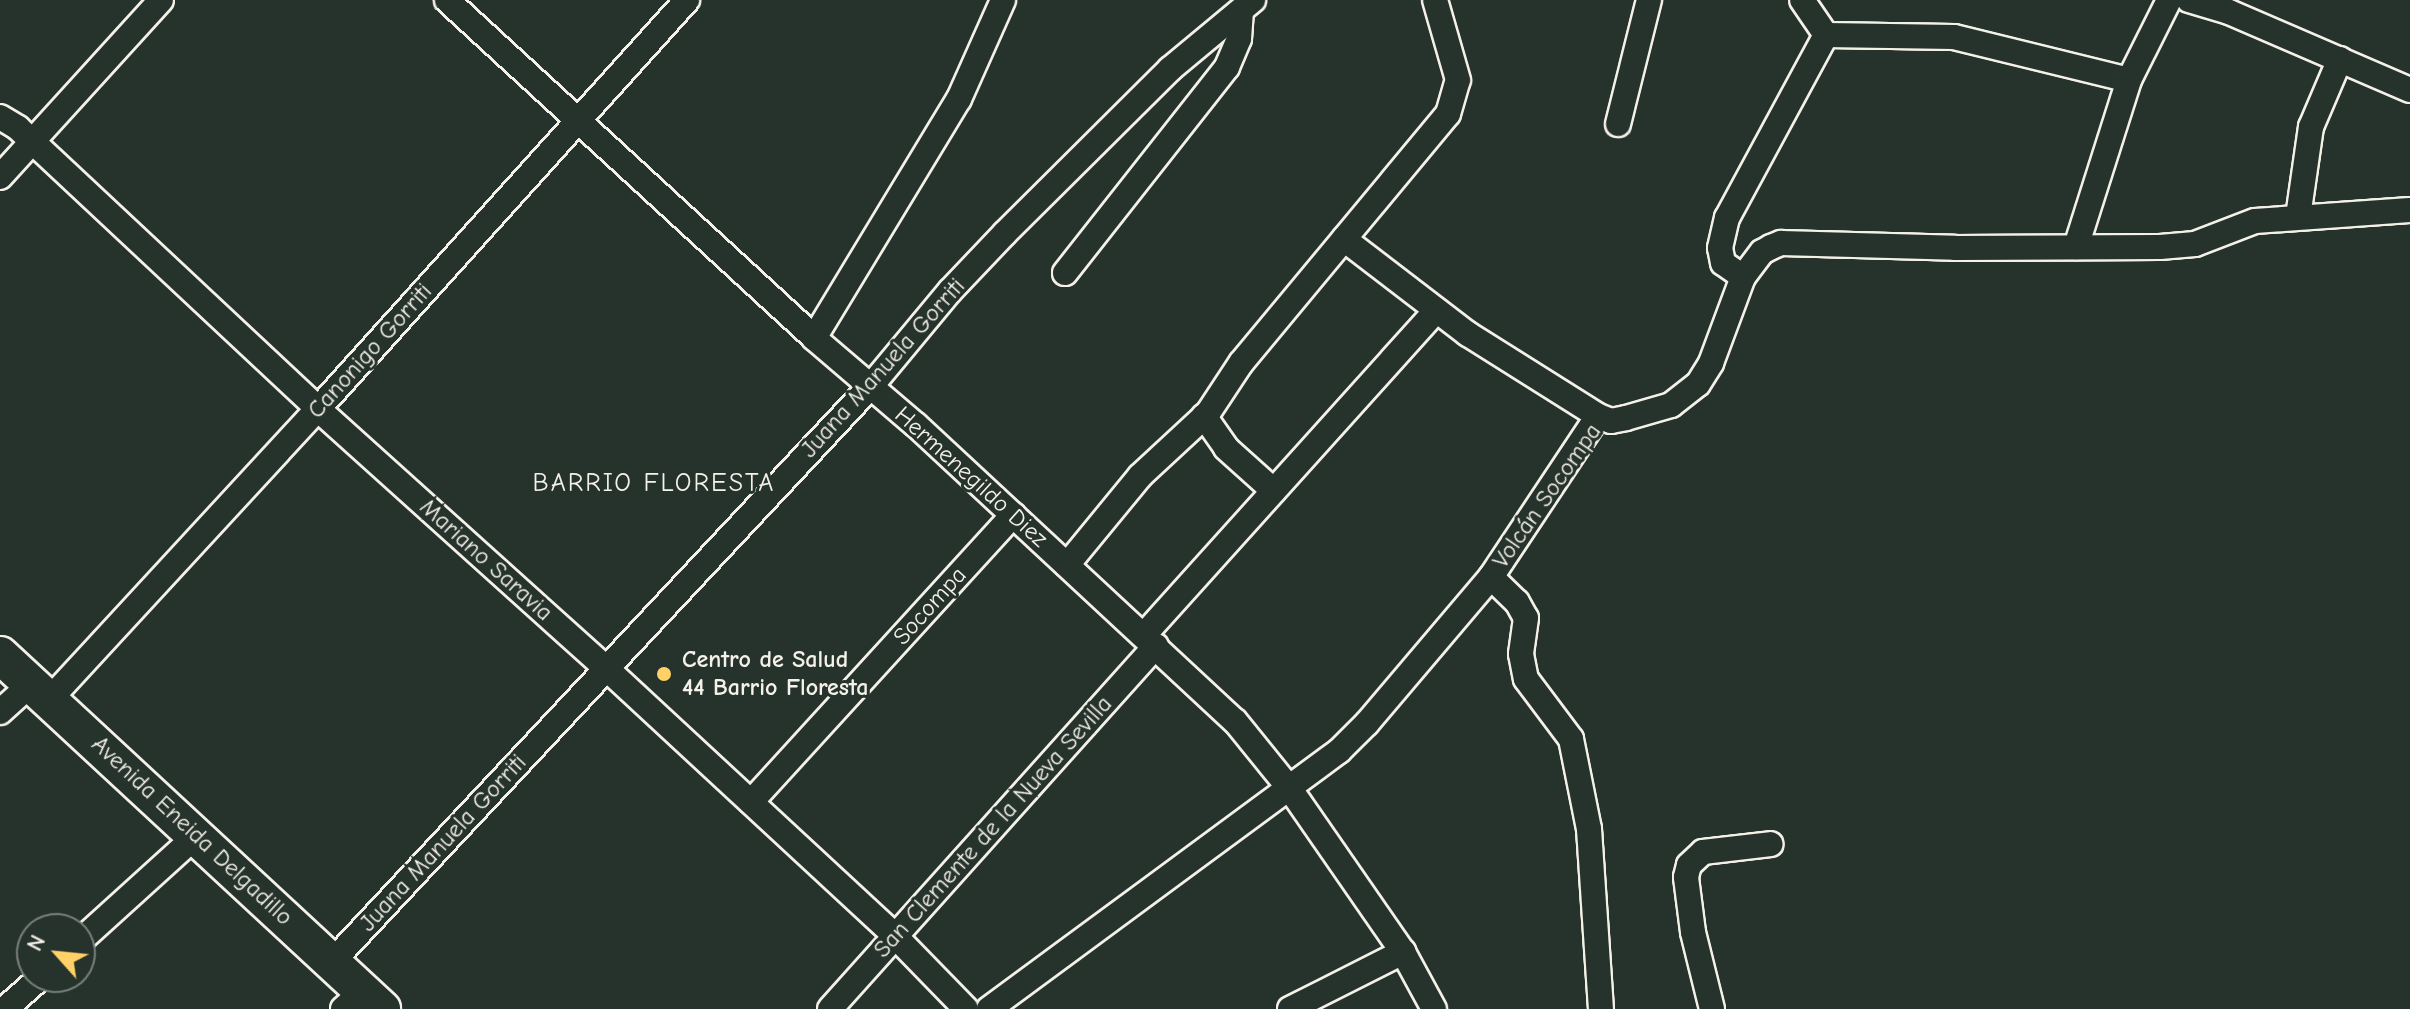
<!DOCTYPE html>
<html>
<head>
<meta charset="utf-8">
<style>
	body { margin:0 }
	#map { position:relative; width:2410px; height:1009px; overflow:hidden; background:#26332d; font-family:"Comic Neue",sans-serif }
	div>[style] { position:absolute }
	.roads { filter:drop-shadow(2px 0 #f4f1e8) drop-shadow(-2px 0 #f4f1e8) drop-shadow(0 2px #f4f1e8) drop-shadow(0 -2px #f4f1e8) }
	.street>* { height:24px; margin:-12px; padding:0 12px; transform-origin:12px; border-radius:12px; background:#26332d }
	.primary>* { height:36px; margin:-18px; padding:0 18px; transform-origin:18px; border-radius:18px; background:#26332d }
	.dots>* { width:22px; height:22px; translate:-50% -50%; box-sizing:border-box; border:4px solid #26332d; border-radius:50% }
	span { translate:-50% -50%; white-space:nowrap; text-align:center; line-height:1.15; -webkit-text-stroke:6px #26332d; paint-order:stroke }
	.street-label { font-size:24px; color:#f4f1e8 }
	.poi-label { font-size:24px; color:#f4f1e8; font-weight:700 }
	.left { translate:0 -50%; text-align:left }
	.neighbourhood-label { font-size:26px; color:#f4f1e8; letter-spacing:2px }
	.north { position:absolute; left:16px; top:913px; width:80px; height:80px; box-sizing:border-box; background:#26332d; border:2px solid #787f78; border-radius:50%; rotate:297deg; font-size:22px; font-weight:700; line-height:32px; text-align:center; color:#f4f1e8 }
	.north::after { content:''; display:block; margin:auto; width:28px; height:36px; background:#ffd166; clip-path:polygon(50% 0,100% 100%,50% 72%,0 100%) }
</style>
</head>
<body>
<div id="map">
	<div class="roads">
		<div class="street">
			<i style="left:447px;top:0;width:499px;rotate:42.6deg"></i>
			<i style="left:814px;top:338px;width:134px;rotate:40.5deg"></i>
			<i style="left:916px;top:425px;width:435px;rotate:42.9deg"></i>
			<i style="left:1235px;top:721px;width:87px;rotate:51deg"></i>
			<i style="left:1290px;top:789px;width:198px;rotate:55.3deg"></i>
			<i style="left:1403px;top:952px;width:65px;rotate:61.5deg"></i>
			<i style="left:2189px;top:0;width:42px;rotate:16.7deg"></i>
			<i style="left:2229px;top:12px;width:197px;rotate:23.3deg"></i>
			<i style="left:1826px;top:35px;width:128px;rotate:0.9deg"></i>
			<i style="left:1954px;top:37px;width:180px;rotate:13.8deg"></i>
			<i style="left:0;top:117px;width:21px;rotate:31deg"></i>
			<i style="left:18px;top:128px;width:411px;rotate:43.1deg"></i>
			<i style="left:318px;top:409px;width:387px;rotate:42deg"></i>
			<i style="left:606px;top:668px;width:394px;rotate:42.8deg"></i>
			<i style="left:895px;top:936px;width:102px;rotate:45.8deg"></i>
			<i style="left:1618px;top:124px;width:128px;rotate:-76deg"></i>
			<i style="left:0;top:177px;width:239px;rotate:-47.7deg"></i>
			<i style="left:2298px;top:217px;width:91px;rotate:-81.8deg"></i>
			<i style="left:2311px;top:127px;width:74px;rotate:-66.9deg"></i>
			<i style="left:1344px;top:239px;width:156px;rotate:37.5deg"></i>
			<i style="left:1468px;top:334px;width:154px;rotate:32.2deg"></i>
			<i style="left:2076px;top:247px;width:175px;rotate:-72.4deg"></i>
			<i style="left:2129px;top:80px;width:89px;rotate:-63.4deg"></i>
			<i style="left:1065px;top:273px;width:262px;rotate:-51.8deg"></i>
			<i style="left:1227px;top:67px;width:30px;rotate:-67deg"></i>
			<i style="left:1239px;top:39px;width:28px;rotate:-86deg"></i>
			<i style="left:1743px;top:277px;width:24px;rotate:-145deg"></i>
			<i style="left:1723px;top:263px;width:15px;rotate:-101deg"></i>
			<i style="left:1720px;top:248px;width:31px;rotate:-77deg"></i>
			<i style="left:1727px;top:218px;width:208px;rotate:-61.6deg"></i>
			<i style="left:1826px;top:35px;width:42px;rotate:-124.4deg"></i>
			<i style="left:814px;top:338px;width:280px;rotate:-58.8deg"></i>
			<i style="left:959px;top:99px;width:108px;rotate:-66deg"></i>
			<i style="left:1204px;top:416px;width:39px;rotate:55deg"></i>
			<i style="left:1226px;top:448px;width:64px;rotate:41.9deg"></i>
			<i style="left:1067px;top:565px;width:115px;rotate:-50.6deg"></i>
			<i style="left:1140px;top:476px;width:93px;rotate:-42.8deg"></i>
			<i style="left:1208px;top:413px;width:60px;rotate:-56.6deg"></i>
			<i style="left:1241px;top:363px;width:324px;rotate:-50.3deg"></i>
			<i style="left:1448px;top:114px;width:35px;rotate:-74deg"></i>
			<i style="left:1458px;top:80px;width:83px;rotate:-106deg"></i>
			<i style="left:1491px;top:577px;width:36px;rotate:44deg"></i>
			<i style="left:1517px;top:602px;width:18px;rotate:61deg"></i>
			<i style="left:1526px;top:618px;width:36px;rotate:98deg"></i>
			<i style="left:1521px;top:654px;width:25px;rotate:79deg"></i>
			<i style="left:1526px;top:679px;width:75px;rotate:53.1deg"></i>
			<i style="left:1571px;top:739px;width:92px;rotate:78.7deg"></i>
			<i style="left:1589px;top:829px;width:180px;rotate:86.2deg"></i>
			<i style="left:1144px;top:635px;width:436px;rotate:-48deg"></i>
			<i style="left:50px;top:699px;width:395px;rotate:-47.3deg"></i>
			<i style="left:318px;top:409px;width:551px;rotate:-47.94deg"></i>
			<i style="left:0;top:712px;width:43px;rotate:-42.2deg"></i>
			<i style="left:751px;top:802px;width:389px;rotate:-47.6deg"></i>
			<i style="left:80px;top:941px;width:158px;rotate:-42.2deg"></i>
			<i style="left:332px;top:962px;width:789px;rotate:-46.9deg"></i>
			<i style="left:871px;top:386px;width:124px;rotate:-50.3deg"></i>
			<i style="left:950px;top:291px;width:80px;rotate:-46.5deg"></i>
			<i style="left:1005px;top:233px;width:233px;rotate:-44.8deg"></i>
			<i style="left:1170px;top:69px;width:108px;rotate:-39.7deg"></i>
			<i style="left:5px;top:1009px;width:48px;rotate:-41.6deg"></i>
			<i style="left:343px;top:1009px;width:27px;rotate:-42deg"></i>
			<i style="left:830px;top:1009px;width:488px;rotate:-48.1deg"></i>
			<i style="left:989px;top:1009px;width:435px;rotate:-36.4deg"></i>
			<i style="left:1339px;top:751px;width:40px;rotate:-45deg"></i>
			<i style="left:1367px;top:723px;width:192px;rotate:-49.7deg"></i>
			<i style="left:1491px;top:577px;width:193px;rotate:-56.4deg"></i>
			<i style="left:1598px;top:416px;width:14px;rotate:21deg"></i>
			<i style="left:1611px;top:421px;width:15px;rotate:-11deg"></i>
			<i style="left:1626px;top:418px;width:47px;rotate:-16.1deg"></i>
			<i style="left:1671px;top:405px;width:34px;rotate:-38deg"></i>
			<i style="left:1698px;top:384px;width:25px;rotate:-58deg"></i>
			<i style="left:1711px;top:363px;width:92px;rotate:-69.6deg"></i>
			<i style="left:1743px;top:277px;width:31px;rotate:-53deg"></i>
			<i style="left:1762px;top:252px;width:10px;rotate:-29deg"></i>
			<i style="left:1771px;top:247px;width:11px;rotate:-22deg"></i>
			<i style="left:1781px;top:243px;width:174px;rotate:1.6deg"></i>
			<i style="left:1955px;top:248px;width:205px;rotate:-0.3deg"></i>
			<i style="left:2160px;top:247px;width:35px;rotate:-5deg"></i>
			<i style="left:2195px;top:244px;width:64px;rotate:-21deg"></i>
			<i style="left:2255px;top:221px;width:155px;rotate:-4.1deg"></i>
			<i style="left:1290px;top:1009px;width:127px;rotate:-26.8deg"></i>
			<i style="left:1712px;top:1009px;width:79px;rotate:-103.9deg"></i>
			<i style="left:1693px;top:932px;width:55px;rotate:-97.3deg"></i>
			<i style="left:1686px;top:877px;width:12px;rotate:-76deg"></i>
			<i style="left:1689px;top:865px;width:19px;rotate:-43deg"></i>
			<i style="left:1703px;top:852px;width:68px;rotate:-6.7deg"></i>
		</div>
		<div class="primary">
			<i style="left:0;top:655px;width:521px;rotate:42.82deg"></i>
		</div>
	</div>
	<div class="dots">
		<i style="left:664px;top:674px;background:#ffd166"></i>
	</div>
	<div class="street-label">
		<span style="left:370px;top:351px;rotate:-48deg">Canonigo Gorriti</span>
		<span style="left:883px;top:368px;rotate:-48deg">Juana Manuela Gorriti</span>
		<span style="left:971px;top:477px;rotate:42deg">Hermenegildo Diez</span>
		<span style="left:1547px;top:496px;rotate:-55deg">Volcán Socompa</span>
		<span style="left:486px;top:560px;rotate:42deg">Mariano Saravia</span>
		<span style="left:930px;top:606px;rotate:-48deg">Socompa</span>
		<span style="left:993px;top:827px;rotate:-48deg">San Clemente de la Nueva Sevilla</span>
		<span style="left:192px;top:831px;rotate:43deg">Avenida Eneida Delgadillo</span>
		<span style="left:443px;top:843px;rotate:-47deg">Juana Manuela Gorriti</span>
	</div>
	<div class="poi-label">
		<span class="left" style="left:682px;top:674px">Centro de Salud<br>44 Barrio Floresta</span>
	</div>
	<div class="neighbourhood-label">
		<span style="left:654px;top:484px">BARRIO FLORESTA</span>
	</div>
	<div class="north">N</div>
</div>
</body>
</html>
